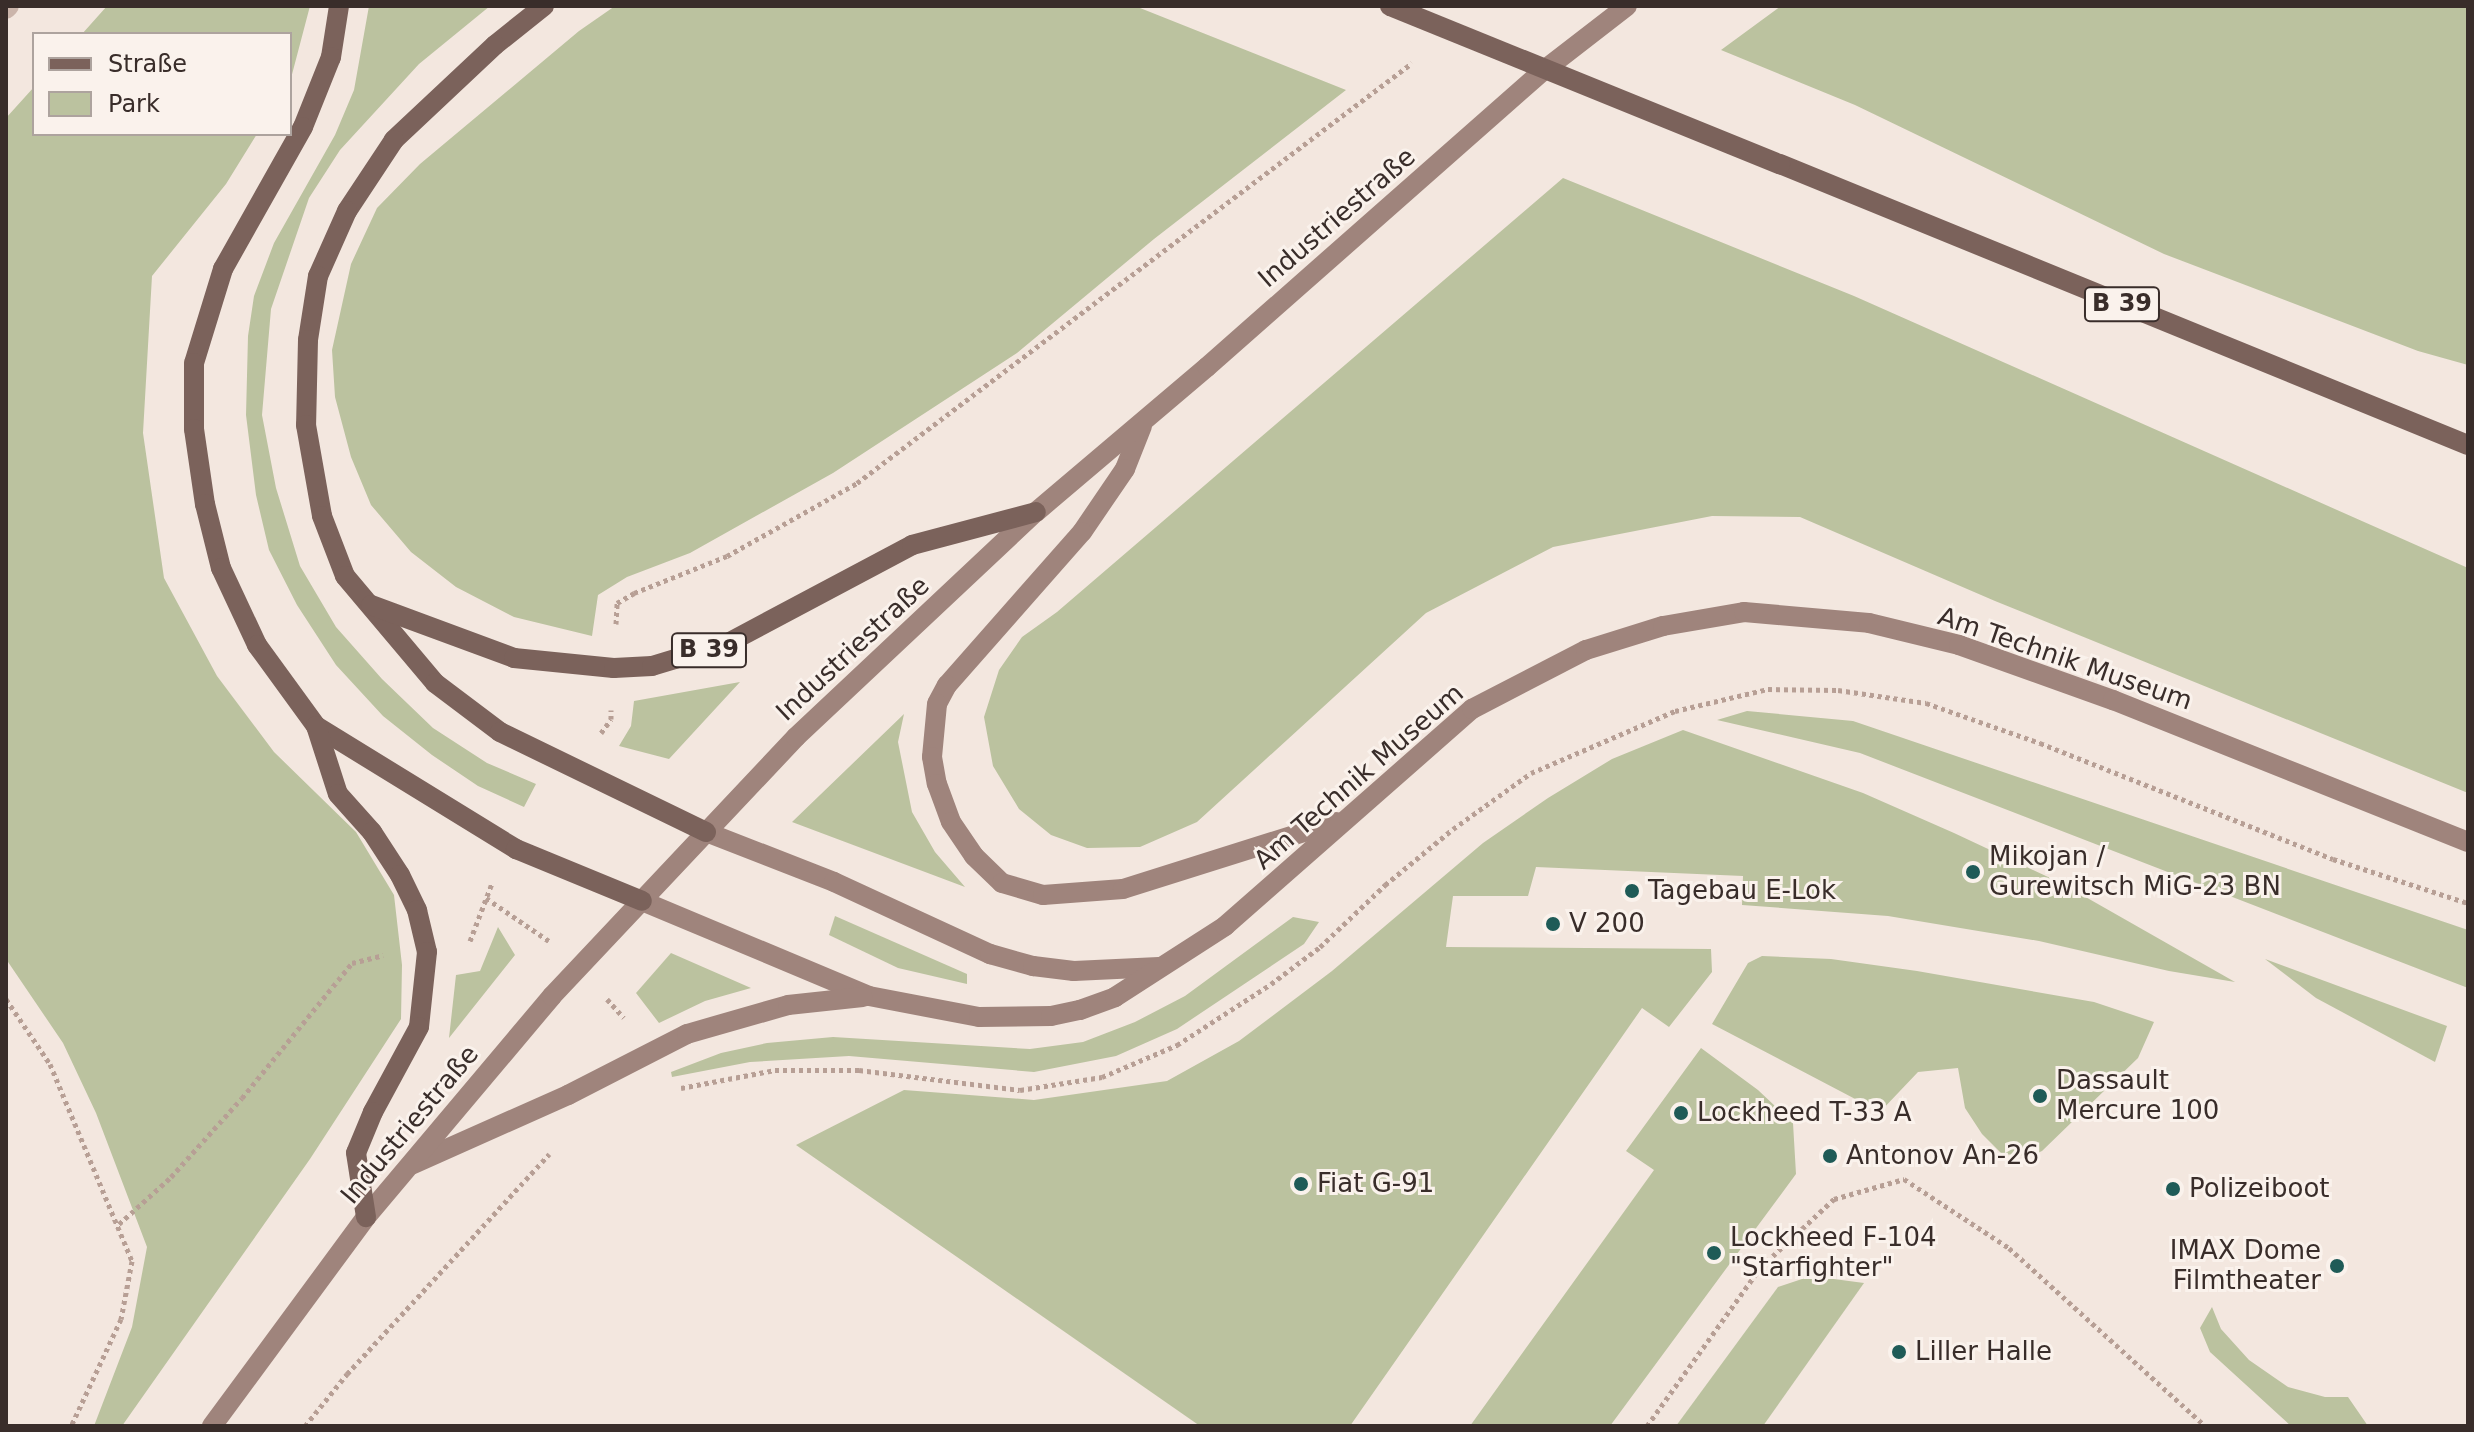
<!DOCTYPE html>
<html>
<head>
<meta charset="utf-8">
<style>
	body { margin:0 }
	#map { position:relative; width:2474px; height:1432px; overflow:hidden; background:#f3e7df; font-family:"DejaVu Sans",sans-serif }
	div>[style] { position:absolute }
	.green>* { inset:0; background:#bbc29f }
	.path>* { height:5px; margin-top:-2.5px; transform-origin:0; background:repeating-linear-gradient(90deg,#b79f95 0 4px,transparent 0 8px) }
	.street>* { height:20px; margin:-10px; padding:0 10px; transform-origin:10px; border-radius:10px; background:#cbb5ab }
	.secondary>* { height:20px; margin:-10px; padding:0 10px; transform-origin:10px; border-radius:10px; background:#9f847c }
	.primary>* { height:20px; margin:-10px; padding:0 10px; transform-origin:10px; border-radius:10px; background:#7b625b }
	.primary-bridge>* { height:20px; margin:-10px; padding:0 10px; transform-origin:10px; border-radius:10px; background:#7b625b }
	.dots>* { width:22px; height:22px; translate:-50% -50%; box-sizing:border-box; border:4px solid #faf2ec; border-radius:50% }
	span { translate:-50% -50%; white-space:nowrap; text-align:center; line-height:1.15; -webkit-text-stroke:6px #faf2ec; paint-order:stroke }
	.shield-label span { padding:2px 6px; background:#faf2ec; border:2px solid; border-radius:6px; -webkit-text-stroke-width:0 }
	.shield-label { font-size:24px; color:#392d2a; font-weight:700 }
	.street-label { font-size:26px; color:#392d2a }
	.poi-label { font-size:26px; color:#392d2a }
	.left { translate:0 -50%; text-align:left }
	.right { translate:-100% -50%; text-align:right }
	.frame { position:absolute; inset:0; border:8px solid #392d2a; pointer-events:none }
	.legend { position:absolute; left:32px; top:32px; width:260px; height:104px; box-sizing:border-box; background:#faf2ec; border:2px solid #ada39e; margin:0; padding:10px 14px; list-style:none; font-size:24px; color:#392d2a }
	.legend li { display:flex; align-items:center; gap:16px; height:40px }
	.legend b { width:40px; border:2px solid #ada39e }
</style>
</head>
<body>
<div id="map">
	<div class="green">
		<i style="clip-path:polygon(107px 6px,310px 6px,290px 82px,290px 34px,82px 34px)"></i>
		<i style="clip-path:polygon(369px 6px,490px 6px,419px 64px,340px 150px,309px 198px,271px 309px,262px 415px,276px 488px,300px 566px,336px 627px,382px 679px,433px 728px,487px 763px,536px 784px,524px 807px,478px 786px,432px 755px,383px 716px,336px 665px,297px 605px,269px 550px,256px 495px,246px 415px,248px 336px,254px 296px,274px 243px,335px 135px,354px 90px)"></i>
		<i style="clip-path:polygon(615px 6px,1135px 6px,1346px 90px,1154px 239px,1017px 353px,833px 473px,690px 553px,627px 577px,598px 595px,592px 636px,514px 617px,456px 587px,411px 552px,371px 505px,351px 457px,335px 397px,332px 350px,351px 264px,377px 208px,420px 164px,579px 31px)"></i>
		<i style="clip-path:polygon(1781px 6px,2468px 6px,2468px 365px,2418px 351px,2164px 254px,1855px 105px,1721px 50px)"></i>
		<i style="clip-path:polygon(34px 87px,34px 134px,257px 134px,226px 184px,152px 276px,143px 433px,164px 578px,217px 676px,274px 752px,356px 832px,394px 895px,402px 965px,401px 1019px,310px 1159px,122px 1426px,94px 1426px,132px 1327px,147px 1247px,96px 1113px,63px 1043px,6px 959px,6px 118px)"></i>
		<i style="clip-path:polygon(1563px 178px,1854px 296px,2468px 568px,2468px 793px,1995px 601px,1800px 517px,1712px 516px,1553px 547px,1426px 613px,1197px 822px,1140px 847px,1087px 848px,1051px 835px,1019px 809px,993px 766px,984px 717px,999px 670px,1022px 637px,1057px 612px)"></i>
		<i style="clip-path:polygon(740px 682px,669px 759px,619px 746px,631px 726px,634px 701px)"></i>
		<i style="clip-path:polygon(1747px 711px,1853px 721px,2468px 930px,2468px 988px,1860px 753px,1717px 720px)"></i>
		<i style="clip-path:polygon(904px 714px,898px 742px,912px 812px,935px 852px,965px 887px,792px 822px)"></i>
		<i style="clip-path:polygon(1683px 730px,1863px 793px,1954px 833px,2061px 883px,2235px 982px,2169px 971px,2039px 941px,1888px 916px,1742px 905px,1743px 876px,1536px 867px,1528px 896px,1453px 896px,1446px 947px,1711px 949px,1712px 972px,1669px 1027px,1642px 1008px,1350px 1426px,1200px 1426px,796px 1145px,904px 1090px,1034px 1100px,1167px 1081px,1239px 1041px,1332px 971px,1483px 843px,1548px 798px,1612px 759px)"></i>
		<i style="clip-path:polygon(835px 916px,967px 974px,967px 984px,898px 968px,829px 935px)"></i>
		<i style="clip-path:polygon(1293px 917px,1319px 922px,1304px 944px,1177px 1029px,1116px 1056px,1034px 1072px,849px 1056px,750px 1062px,672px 1077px,671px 1072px,721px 1053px,767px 1043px,833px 1037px,1030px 1049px,1083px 1042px,1135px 1022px,1185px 996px)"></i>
		<i style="clip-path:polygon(498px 927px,515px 955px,449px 1038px,456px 975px,480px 971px)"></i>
		<i style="clip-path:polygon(671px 953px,751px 988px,705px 1001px,659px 1023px,636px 993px)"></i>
		<i style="clip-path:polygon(1762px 956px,1831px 959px,1917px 971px,2094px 1002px,2154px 1022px,2138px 1058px,2042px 1151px,2031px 1156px,2002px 1154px,1982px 1134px,1965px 1108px,1958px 1068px,1918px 1072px,1880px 1112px,1712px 1024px,1748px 963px)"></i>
		<i style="clip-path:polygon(2265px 959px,2447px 1026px,2435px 1062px,2316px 998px)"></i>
		<i style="clip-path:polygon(1701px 1048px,1758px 1090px,1793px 1123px,1796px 1174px,1610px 1426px,1470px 1426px,1654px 1170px,1626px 1151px)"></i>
		<i style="clip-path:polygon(1811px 1276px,1864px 1283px,1763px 1426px,1676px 1426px,1778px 1287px)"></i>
		<i style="clip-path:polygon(2212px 1307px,2221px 1329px,2249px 1360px,2288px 1387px,2325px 1397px,2348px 1397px,2368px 1426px,2291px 1426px,2210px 1352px,2200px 1328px)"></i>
	</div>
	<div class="path">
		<i style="left:616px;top:624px;width:21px;rotate:-87deg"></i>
		<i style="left:617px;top:603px;width:20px;rotate:-30deg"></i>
		<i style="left:634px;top:593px;width:100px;rotate:-21.7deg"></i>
		<i style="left:727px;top:556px;width:149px;rotate:-29.3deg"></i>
		<i style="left:857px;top:483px;width:696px;rotate:-37.12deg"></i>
		<i style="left:601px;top:733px;width:17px;rotate:-54deg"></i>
		<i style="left:611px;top:719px;width:9px;rotate:-90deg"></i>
		<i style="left:486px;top:898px;width:76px;rotate:34.3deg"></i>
		<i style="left:470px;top:941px;width:62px;rotate:-69.2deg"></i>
		<i style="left:6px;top:999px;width:78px;rotate:55.9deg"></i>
		<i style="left:50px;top:1064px;width:213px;rotate:67.4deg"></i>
		<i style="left:132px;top:1261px;width:59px;rotate:100.7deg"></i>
		<i style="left:121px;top:1319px;width:118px;rotate:115deg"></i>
		<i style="left:607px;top:999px;width:25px;rotate:48deg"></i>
		<i style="left:681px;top:1088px;width:96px;rotate:-10.8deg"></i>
		<i style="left:775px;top:1070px;width:84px"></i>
		<i style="left:859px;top:1070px;width:162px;rotate:7.1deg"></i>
		<i style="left:1020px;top:1090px;width:83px;rotate:-9deg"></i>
		<i style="left:1102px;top:1077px;width:82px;rotate:-23.1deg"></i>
		<i style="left:1177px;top:1045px;width:112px;rotate:-33deg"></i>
		<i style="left:1271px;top:984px;width:61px;rotate:-37.1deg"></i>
		<i style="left:1320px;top:947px;width:90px;rotate:-43.6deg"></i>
		<i style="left:1385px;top:885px;width:88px;rotate:-39.5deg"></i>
		<i style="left:1453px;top:829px;width:96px;rotate:-35.7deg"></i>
		<i style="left:1531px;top:773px;width:157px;rotate:-23.3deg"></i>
		<i style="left:1675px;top:711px;width:96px;rotate:-13.3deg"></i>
		<i style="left:1768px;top:689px;width:70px;rotate:0.8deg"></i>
		<i style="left:1838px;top:690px;width:89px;rotate:8.4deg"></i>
		<i style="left:1926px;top:703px;width:121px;rotate:19.3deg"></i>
		<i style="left:2040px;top:743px;width:315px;rotate:21.6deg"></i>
		<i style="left:2333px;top:859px;width:142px;rotate:18.1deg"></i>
		<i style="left:119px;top:1224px;width:70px;rotate:-42.1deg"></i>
		<i style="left:171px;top:1177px;width:106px;rotate:-48.1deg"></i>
		<i style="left:242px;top:1098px;width:174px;rotate:-50.8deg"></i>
		<i style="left:352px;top:963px;width:32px;rotate:-14deg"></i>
		<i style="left:305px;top:1426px;width:67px;rotate:-51.1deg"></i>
		<i style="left:347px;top:1374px;width:299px;rotate:-47.4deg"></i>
		<i style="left:1647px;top:1426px;width:196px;rotate:-54.4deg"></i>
		<i style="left:1761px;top:1267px;width:100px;rotate:-43deg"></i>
		<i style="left:1834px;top:1199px;width:73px;rotate:-15.9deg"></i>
		<i style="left:1904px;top:1179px;width:126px;rotate:33.3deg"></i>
		<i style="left:2009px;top:1248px;width:265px;rotate:42.2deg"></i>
	</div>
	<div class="street">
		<i style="left:6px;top:9px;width:4px;rotate:-45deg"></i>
	</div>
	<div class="secondary">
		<i style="left:1142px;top:426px;width:46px;rotate:111.6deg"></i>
		<i style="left:1125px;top:469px;width:76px;rotate:124.3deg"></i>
		<i style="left:1082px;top:532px;width:204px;rotate:131.4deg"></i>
		<i style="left:947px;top:685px;width:21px;rotate:118deg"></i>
		<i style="left:937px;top:704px;width:53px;rotate:95.4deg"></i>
		<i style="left:932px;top:757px;width:27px;rotate:80deg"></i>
		<i style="left:937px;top:784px;width:40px;rotate:69.8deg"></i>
		<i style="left:951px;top:822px;width:41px;rotate:55.9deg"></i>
		<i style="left:974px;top:856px;width:39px;rotate:44deg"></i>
		<i style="left:1002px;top:883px;width:43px;rotate:16.3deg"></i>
		<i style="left:1043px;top:895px;width:80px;rotate:-4.3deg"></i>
		<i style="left:1123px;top:889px;width:223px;rotate:-17.5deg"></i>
		<i style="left:706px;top:832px;width:137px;rotate:21.3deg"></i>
		<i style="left:834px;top:882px;width:172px;rotate:24.8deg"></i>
		<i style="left:990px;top:954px;width:45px;rotate:15.6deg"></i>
		<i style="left:1033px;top:966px;width:41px;rotate:7deg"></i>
		<i style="left:1074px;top:971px;width:85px;rotate:-2.7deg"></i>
		<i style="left:642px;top:901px;width:246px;rotate:22.7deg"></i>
		<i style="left:869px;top:996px;width:112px;rotate:10.8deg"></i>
		<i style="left:979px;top:1017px;width:72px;rotate:-0.8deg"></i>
		<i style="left:1051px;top:1016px;width:30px;rotate:-12deg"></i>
		<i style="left:1080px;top:1010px;width:37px;rotate:-20deg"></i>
		<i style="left:1115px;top:997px;width:131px;rotate:-32.8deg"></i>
		<i style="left:1225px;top:926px;width:329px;rotate:-41.3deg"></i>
		<i style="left:1472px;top:709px;width:128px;rotate:-27.4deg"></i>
		<i style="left:1586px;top:650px;width:81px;rotate:-17.3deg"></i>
		<i style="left:1663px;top:626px;width:82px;rotate:-9.8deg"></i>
		<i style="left:1744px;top:612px;width:125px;rotate:5deg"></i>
		<i style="left:1869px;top:623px;width:93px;rotate:13.7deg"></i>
		<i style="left:1959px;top:645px;width:164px;rotate:19.7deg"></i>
		<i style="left:2113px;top:700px;width:382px;rotate:21.8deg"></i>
		<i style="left:413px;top:1164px;width:170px;rotate:-24deg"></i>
		<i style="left:568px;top:1095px;width:134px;rotate:-27.1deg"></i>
		<i style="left:687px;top:1034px;width:105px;rotate:-16deg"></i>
		<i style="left:788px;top:1005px;width:75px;rotate:-6.1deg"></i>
		<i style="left:212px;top:1426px;width:260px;rotate:-53.6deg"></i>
		<i style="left:366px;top:1217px;width:289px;rotate:-49.9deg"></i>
		<i style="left:552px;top:996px;width:356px;rotate:-46.7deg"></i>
		<i style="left:796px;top:737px;width:329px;rotate:-43.2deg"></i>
		<i style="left:1036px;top:512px;width:224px;rotate:-40.3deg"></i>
		<i style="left:1207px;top:367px;width:448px;rotate:-41.4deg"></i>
		<i style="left:1543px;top:71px;width:106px;rotate:-37.7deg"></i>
	</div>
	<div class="primary">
		<i style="left:339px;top:6px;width:52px;rotate:98.9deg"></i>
		<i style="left:331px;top:57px;width:75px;rotate:111.8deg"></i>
		<i style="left:303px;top:127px;width:163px;rotate:119.4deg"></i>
		<i style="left:223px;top:269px;width:98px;rotate:107.1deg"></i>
		<i style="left:194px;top:363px;width:66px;rotate:90deg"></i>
		<i style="left:194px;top:429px;width:76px;rotate:81.7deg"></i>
		<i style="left:205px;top:504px;width:66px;rotate:76deg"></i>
		<i style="left:221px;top:568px;width:85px;rotate:64.9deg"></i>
		<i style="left:257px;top:645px;width:100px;rotate:53.9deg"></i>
		<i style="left:316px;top:726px;width:235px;rotate:31.6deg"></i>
		<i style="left:516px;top:849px;width:136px;rotate:22.4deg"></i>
		<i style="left:544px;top:6px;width:63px;rotate:141.5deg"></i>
		<i style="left:495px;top:45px;width:139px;rotate:136.8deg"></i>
		<i style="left:394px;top:140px;width:85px;rotate:123.5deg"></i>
		<i style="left:347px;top:211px;width:71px;rotate:114deg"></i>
		<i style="left:318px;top:276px;width:65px;rotate:98.9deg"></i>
		<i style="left:308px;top:340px;width:85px;rotate:91.3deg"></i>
		<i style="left:306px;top:425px;width:92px;rotate:80deg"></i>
		<i style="left:322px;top:516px;width:64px;rotate:69deg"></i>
		<i style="left:345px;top:576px;width:140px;rotate:49.9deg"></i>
		<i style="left:435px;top:683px;width:81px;rotate:37deg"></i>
		<i style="left:500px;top:732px;width:229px;rotate:25.9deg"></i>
		<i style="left:1780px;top:164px;width:743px;rotate:22.22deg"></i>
		<i style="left:371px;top:605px;width:153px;rotate:20.3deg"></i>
		<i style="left:514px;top:658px;width:100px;rotate:5.7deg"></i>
		<i style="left:614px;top:668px;width:38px;rotate:-3deg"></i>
		<i style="left:652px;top:666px;width:79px;rotate:-16.8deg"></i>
		<i style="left:728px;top:643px;width:208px;rotate:-28deg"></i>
		<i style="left:912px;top:545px;width:128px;rotate:-14.9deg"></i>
		<i style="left:316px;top:726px;width:71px;rotate:72.1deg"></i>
		<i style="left:338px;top:794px;width:51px;rotate:48.2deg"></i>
		<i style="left:372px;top:832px;width:51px;rotate:56.9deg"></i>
		<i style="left:400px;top:875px;width:39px;rotate:64deg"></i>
		<i style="left:417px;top:910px;width:43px;rotate:76.6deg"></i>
		<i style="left:427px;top:952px;width:75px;rotate:96.1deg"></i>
		<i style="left:419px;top:1027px;width:97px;rotate:118.4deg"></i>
		<i style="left:373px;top:1112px;width:44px;rotate:112.5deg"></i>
		<i style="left:356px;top:1153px;width:65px;rotate:81.1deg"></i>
	</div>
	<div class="primary-bridge">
		<i style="left:1390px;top:6px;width:421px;rotate:22.1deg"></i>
	</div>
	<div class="dots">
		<i style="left:1973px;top:872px;background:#1f5b57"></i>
		<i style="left:1632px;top:891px;background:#1f5b57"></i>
		<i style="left:1553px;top:924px;background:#1f5b57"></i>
		<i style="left:2040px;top:1096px;background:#1f5b57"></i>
		<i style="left:1681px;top:1113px;background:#1f5b57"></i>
		<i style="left:1830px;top:1156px;background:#1f5b57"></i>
		<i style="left:1301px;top:1184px;background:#1f5b57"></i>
		<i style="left:2173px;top:1189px;background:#1f5b57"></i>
		<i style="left:1714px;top:1253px;background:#1f5b57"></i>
		<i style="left:2337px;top:1266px;background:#1f5b57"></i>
		<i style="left:1899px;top:1352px;background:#1f5b57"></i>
	</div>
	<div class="shield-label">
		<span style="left:2122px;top:304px">B 39</span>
		<span style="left:709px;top:650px">B 39</span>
	</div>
	<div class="street-label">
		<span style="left:1337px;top:218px;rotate:-41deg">Industriestraße</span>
		<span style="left:853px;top:649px;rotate:-43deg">Industriestraße</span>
		<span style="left:2065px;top:659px;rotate:19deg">Am Technik Museum</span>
		<span style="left:1359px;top:777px;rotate:-41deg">Am Technik Museum</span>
		<span style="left:410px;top:1125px;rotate:-50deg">Industriestraße</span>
	</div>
	<div class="poi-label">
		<span class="left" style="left:1989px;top:872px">Mikojan /<br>Gurewitsch MiG-23 BN</span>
		<span class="left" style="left:1648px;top:891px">Tagebau E-Lok</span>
		<span class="left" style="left:1569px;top:924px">V 200</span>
		<span class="left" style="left:2056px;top:1096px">Dassault<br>Mercure 100</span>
		<span class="left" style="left:1697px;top:1113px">Lockheed T-33 A</span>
		<span class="left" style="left:1846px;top:1156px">Antonov An-26</span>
		<span class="left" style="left:1317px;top:1184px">Fiat G-91</span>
		<span class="left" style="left:2189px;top:1189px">Polizeiboot</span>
		<span class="left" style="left:1730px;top:1253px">Lockheed F-104<br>"Starfighter"</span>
		<span class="right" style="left:2321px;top:1266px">IMAX Dome<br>Filmtheater</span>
		<span class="left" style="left:1915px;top:1352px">Liller Halle</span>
	</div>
	<div class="frame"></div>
	<ul class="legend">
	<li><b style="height:10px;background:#7b625b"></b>Straße</li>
	<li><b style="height:22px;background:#bbc29f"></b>Park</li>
	</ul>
</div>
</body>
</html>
